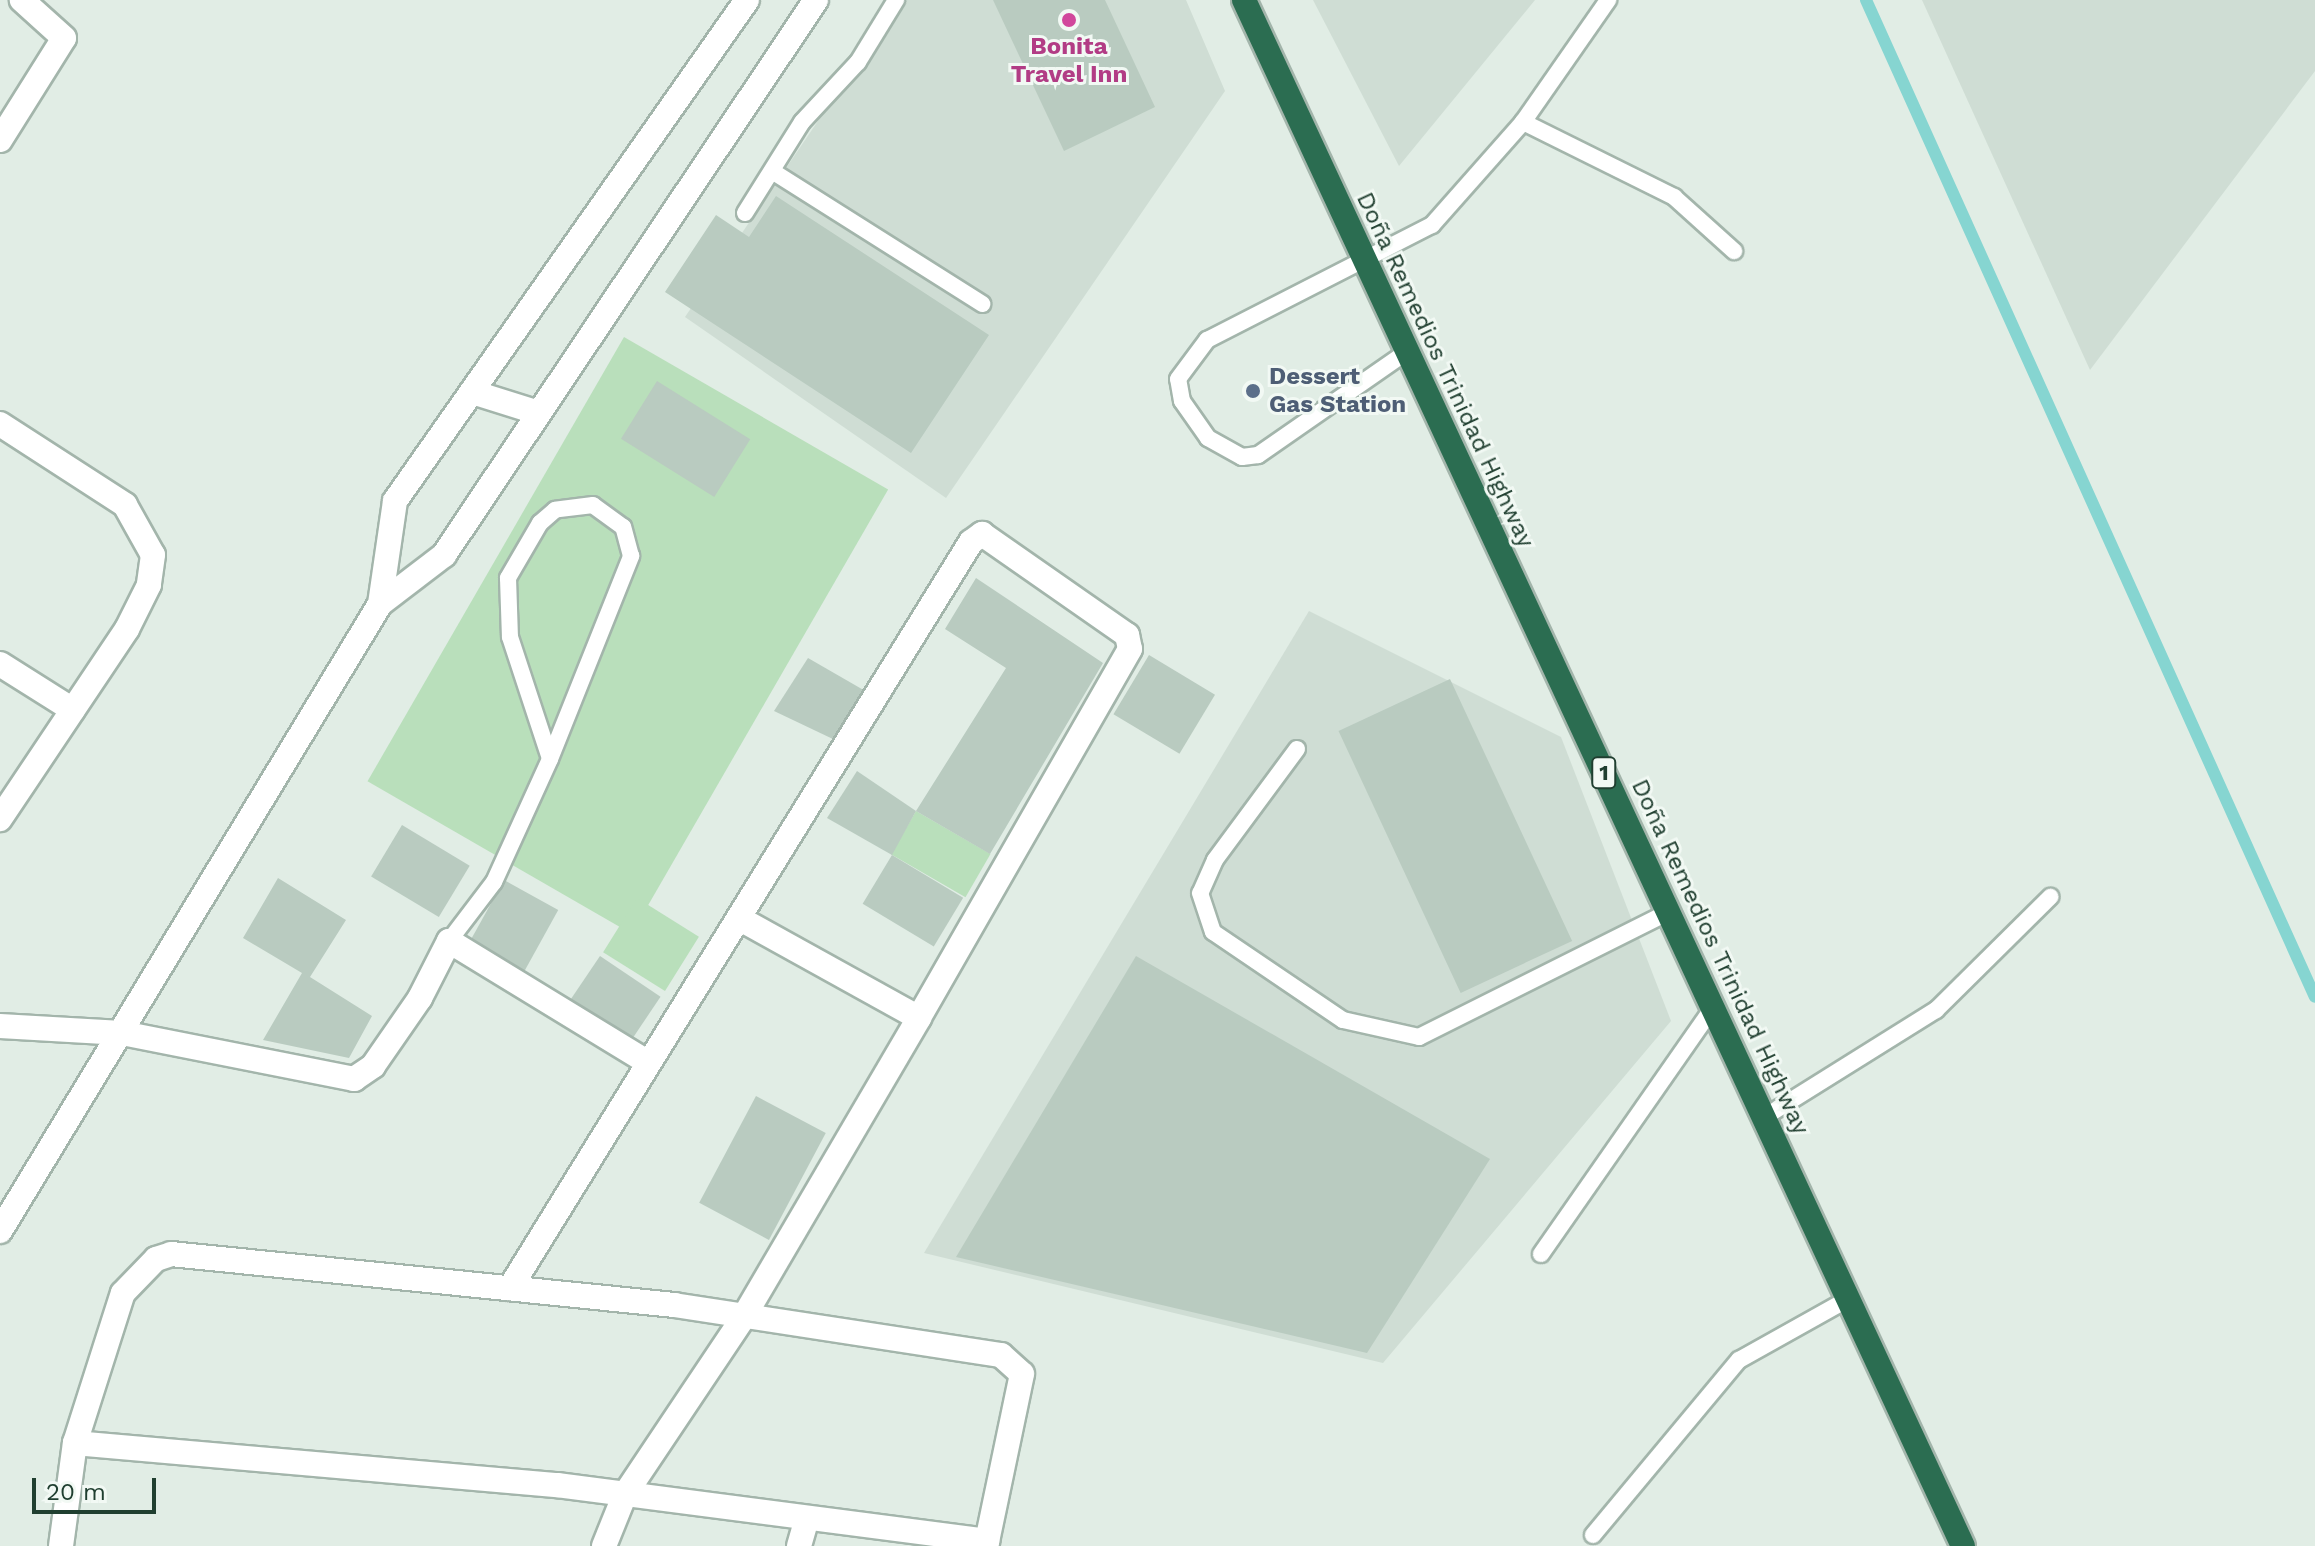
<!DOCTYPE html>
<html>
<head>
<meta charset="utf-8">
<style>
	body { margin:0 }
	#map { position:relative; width:2315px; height:1546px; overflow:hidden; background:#e1ede5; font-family:"Work Sans",sans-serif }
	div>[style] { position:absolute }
	.built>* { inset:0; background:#cfddd4 }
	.green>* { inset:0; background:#b9dfbb; transform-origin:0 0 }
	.stream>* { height:12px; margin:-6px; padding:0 6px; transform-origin:6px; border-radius:6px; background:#86d5d1 }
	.building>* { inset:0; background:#b9cbc0; transform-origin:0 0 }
	.roads { filter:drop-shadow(2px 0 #a3b5ab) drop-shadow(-2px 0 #a3b5ab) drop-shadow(0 2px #a3b5ab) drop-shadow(0 -2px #a3b5ab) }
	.lane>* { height:16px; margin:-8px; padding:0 8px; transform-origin:8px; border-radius:8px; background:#fff }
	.street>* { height:24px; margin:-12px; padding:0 12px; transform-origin:12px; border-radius:12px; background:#fff }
	.highway>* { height:24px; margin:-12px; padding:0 12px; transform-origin:12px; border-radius:12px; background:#2b6d51 }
	.dots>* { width:22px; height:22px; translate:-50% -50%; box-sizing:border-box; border:4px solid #f2f9f4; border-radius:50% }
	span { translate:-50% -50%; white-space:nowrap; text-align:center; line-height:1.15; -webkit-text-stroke:6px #f2f9f4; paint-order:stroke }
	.shield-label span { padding:2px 6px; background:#f2f9f4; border:2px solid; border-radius:6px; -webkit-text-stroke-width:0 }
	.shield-label { font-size:22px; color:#203f30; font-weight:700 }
	.hotel-label { font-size:24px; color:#b23c85; font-weight:700 }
	.street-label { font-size:24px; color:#203f30 }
	.service-label { font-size:24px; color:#4e5e75; font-weight:700 }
	.left { translate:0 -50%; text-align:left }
	.scale { position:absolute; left:32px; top:1478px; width:124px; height:36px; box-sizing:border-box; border:4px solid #203f30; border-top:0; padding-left:10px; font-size:24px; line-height:28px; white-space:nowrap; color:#203f30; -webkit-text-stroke:6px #f2f9f4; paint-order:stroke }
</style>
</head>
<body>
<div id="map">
	<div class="built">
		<i style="clip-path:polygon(900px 0,1186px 0,1225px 91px,946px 498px,685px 317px)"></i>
		<i style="clip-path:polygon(1313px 0,1535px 0,1399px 166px)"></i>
		<i style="clip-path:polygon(1922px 0,2315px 0,2315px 71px,2090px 370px)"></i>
		<i style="clip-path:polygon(1309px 611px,1561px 737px,1671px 1021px,1383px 1363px,924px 1253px)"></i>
	</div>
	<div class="green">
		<i style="left:624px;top:337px;width:305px;height:513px;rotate:30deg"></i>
		<i style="left:916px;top:811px;width:86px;height:50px;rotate:30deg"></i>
		<i style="left:637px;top:898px;width:73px;height:64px;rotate:32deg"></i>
	</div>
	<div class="stream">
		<i style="left:1866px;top:0;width:1093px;rotate:65.76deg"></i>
	</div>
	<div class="building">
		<i style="clip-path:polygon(993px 0,1105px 0,1155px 107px,1064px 151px)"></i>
		<i style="clip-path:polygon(776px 196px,989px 335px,911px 453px,665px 292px,716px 215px,749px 237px)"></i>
		<i style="left:657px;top:381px;width:110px;height:68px;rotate:32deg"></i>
		<i style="clip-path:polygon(976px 578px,1103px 663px,990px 854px,916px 811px,1006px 668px,945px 629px)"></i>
		<i style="left:1149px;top:655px;width:77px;height:69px;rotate:31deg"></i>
		<i style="clip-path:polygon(808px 658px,867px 692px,835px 740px,774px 711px)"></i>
		<i style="left:1450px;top:679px;width:289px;height:123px;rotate:65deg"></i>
		<i style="clip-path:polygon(857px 771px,916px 811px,892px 855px,827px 818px)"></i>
		<i style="left:402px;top:825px;width:79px;height:60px;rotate:31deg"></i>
		<i style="left:892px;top:855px;width:83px;height:57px;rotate:31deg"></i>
		<i style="clip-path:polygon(278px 878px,346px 920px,310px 977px,372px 1016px,349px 1058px,263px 1040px,302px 973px,243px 938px)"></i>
		<i style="left:504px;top:880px;width:62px;height:73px;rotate:29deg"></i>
		<i style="left:600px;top:956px;width:73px;height:58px;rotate:34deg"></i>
		<i style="clip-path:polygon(1136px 956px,1490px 1159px,1367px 1353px,956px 1257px)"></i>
		<i style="left:756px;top:1096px;width:79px;height:121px;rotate:28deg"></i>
	</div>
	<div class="roads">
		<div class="lane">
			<i style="left:1523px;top:122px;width:169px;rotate:26.4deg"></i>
			<i style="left:1674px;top:197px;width:81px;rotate:42deg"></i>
			<i style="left:772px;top:171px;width:249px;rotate:32.3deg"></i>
			<i style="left:745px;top:213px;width:107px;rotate:-57.9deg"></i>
			<i style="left:802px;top:122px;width:82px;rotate:-47deg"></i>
			<i style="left:858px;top:62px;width:73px;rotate:-58.5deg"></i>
			<i style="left:1405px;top:353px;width:179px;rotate:145.2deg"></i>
			<i style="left:1258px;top:455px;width:16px;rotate:173deg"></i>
			<i style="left:1242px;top:457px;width:39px;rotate:-151deg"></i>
			<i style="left:1208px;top:438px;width:45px;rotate:-125.1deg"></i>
			<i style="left:1182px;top:401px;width:22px;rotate:-100deg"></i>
			<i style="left:1178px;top:379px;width:49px;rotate:-53.4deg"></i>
			<i style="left:1207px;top:340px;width:253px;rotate:-27.1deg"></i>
			<i style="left:1432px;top:225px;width:137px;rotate:-48.5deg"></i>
			<i style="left:1523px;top:122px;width:149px;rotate:-55.1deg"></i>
			<i style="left:1297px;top:749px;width:138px;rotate:126.5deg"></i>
			<i style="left:1215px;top:860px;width:36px;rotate:114deg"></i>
			<i style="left:1200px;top:893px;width:41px;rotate:71.6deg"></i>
			<i style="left:1213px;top:932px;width:157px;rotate:34.1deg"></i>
			<i style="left:1343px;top:1020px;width:78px;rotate:12.6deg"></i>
			<i style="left:1419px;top:1037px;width:282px;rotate:-26.6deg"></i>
			<i style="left:449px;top:941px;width:74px;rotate:-52.7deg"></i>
			<i style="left:494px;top:882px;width:135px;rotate:-65.5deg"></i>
			<i style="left:550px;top:759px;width:219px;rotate:-68.2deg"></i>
			<i style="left:631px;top:556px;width:30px;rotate:-105deg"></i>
			<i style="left:623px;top:527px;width:37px;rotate:-144deg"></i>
			<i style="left:593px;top:505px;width:38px;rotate:173deg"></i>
			<i style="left:555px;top:510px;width:20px;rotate:139deg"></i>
			<i style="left:540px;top:523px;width:64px;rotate:120.2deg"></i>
			<i style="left:508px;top:578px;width:59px;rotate:88.1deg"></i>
			<i style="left:510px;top:637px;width:128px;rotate:71.8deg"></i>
			<i style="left:1763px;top:1118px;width:204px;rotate:-32deg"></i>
			<i style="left:1936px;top:1010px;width:161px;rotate:-44.7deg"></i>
			<i style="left:1541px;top:1254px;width:299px;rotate:-55.1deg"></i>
			<i style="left:1593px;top:1535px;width:228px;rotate:-50.2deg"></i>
			<i style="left:1739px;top:1360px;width:127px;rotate:-29.2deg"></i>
		</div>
		<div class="street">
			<i style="left:0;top:140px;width:120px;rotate:-57.9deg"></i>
			<i style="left:64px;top:38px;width:57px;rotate:-137.9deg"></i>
			<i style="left:472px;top:392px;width:67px;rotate:17.4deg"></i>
			<i style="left:0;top:424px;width:149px;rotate:32.9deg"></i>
			<i style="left:125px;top:505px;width:57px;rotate:60.8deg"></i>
			<i style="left:153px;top:555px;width:30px;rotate:98deg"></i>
			<i style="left:149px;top:585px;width:49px;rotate:116.6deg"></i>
			<i style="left:127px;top:629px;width:229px;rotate:123.8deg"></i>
			<i style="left:380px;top:604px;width:104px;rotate:-81.7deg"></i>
			<i style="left:395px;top:501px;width:612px;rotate:-54.91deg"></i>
			<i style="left:0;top:664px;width:86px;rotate:32.2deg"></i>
			<i style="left:744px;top:921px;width:200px;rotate:29deg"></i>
			<i style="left:0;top:1026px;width:122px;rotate:3.3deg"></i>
			<i style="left:122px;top:1033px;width:237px;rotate:11.2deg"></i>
			<i style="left:354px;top:1079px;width:23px;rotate:-34deg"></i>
			<i style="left:373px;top:1066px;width:83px;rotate:-55.3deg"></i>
			<i style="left:420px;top:998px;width:64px;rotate:-63deg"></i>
			<i style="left:449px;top:941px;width:232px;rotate:31.4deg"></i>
			<i style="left:0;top:1231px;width:733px;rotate:-58.78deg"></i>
			<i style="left:380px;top:604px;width:81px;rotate:-37.4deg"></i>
			<i style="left:444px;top:555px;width:668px;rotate:-56.17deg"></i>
			<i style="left:510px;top:1288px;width:877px;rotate:-58.29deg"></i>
			<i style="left:971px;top:542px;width:14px;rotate:-36deg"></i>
			<i style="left:982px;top:534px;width:177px;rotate:34.9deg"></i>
			<i style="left:1127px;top:635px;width:14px;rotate:78deg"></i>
			<i style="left:1130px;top:649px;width:425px;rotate:119.8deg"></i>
			<i style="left:919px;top:1018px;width:344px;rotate:120.4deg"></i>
			<i style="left:745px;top:1315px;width:216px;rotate:123.8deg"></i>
			<i style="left:625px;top:1494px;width:56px;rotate:112deg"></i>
			<i style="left:75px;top:1443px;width:484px;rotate:5deg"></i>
			<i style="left:557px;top:1485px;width:434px;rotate:7.4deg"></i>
			<i style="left:61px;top:1546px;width:104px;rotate:-82.3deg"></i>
			<i style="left:75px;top:1443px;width:157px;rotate:-72.3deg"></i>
			<i style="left:123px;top:1293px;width:47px;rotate:-45.9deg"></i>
			<i style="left:156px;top:1259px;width:16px;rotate:-18deg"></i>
			<i style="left:171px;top:1254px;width:506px;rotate:5.79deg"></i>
			<i style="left:674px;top:1305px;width:331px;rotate:8.7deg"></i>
			<i style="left:1001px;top:1355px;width:28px;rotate:42deg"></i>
			<i style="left:1022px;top:1374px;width:176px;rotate:101.8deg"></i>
			<i style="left:799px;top:1546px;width:29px;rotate:-74deg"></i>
		</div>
		<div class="highway">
			<i style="left:1244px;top:0;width:1705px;rotate:65.06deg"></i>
		</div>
	</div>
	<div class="dots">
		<i style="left:1069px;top:20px;background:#d1479c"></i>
		<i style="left:1253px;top:391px;background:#5c6f8a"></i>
	</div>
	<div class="shield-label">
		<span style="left:1604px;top:773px">1</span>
	</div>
	<div class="hotel-label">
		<span style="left:1069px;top:61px">Bonita<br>Travel Inn</span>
	</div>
	<div class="street-label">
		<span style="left:1445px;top:370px;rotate:65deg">Doña Remedios Trinidad Highway</span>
		<span style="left:1720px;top:957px;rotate:65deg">Doña Remedios Trinidad Highway</span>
	</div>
	<div class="service-label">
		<span class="left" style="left:1269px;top:391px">Dessert<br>Gas Station</span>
	</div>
	<div class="scale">20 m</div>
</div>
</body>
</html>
